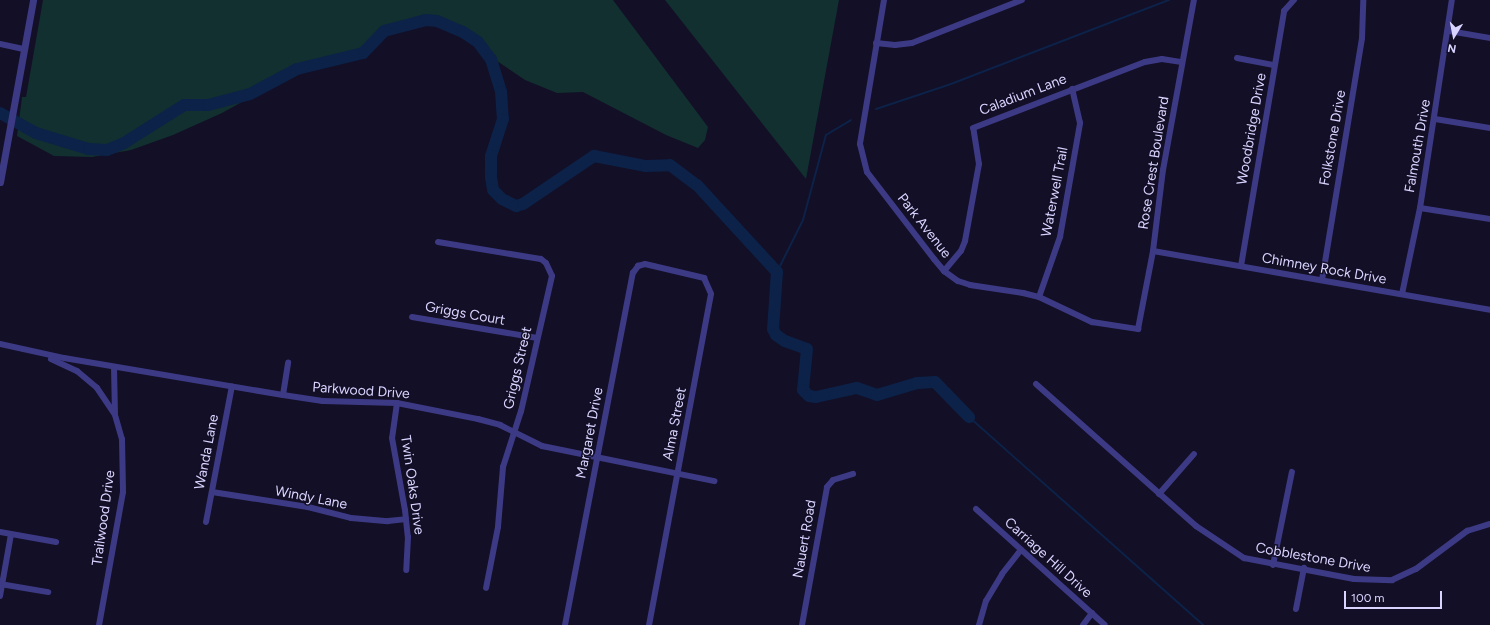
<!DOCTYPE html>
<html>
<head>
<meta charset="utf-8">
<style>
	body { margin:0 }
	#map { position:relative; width:1490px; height:625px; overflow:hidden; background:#130f26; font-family:Figtree,sans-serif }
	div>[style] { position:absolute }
	.green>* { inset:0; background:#12302f }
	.stream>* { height:2px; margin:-1px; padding:0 1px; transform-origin:1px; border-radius:1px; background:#0c2248 }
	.river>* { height:12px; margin:-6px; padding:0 6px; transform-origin:6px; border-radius:6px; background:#0c2248 }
	.minor>* { height:6px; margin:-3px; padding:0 3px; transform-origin:3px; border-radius:3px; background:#3d3a85 }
	.tertiary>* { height:7px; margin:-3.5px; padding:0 3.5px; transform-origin:3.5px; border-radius:3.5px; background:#3d3a85 }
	span { translate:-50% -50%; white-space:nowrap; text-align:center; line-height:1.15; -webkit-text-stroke:3px #130f26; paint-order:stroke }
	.street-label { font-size:14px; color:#d9d4ff }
	.north { position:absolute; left:1434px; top:16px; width:40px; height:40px; -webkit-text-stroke:3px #130f26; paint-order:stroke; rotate:190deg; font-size:11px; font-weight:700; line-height:16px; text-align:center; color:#d9d4ff }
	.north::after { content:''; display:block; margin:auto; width:14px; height:18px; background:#d9d4ff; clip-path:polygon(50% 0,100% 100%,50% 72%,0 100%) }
	.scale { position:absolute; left:1344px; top:591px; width:98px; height:18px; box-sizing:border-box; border:2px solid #d9d4ff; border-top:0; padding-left:5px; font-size:12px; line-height:14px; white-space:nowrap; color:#d9d4ff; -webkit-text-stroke:3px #130f26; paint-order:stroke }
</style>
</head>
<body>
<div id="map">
	<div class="green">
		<i style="clip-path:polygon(43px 0,613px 0,708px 127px,705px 140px,698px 148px,666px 135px,583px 92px,557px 93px,525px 80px,494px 59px,477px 39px,466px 32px,448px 25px,405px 21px,390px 26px,370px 52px,314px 62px,222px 113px,173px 135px,131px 150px,92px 157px,54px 156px,17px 136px,22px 97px,26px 97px)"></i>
		<i style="clip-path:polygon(665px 0,839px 0,806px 179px)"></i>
	</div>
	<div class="stream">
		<i style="left:876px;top:109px;width:79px;rotate:-18.4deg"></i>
		<i style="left:951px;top:84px;width:234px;rotate:-21.1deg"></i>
		<i style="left:777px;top:272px;width:58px;rotate:-63.4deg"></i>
		<i style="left:803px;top:220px;width:88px;rotate:-74.9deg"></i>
		<i style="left:826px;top:135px;width:29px;rotate:-31deg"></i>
		<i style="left:969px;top:417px;width:313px;rotate:41.6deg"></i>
	</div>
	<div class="river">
		<i style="left:0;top:113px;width:41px;rotate:29.1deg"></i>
		<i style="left:36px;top:133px;width:55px;rotate:16.8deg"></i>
		<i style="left:89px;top:149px;width:18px;rotate:3deg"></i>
		<i style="left:107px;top:150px;width:18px;rotate:-22deg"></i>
		<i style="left:124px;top:143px;width:71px;rotate:-32.3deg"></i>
		<i style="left:184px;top:105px;width:24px"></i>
		<i style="left:208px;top:105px;width:43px;rotate:-14.7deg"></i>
		<i style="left:250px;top:94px;width:53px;rotate:-28deg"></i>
		<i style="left:297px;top:69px;width:68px;rotate:-13.6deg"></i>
		<i style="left:363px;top:53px;width:30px;rotate:-46deg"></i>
		<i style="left:384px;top:31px;width:43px;rotate:-14.7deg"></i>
		<i style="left:426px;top:20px;width:11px;rotate:5deg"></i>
		<i style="left:437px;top:21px;width:28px;rotate:23deg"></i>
		<i style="left:463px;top:32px;width:18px;rotate:34deg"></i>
		<i style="left:478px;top:42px;width:21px;rotate:53deg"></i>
		<i style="left:491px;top:59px;width:34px;rotate:73deg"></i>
		<i style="left:501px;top:92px;width:27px;rotate:86deg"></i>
		<i style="left:503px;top:119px;width:39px;rotate:108deg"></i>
		<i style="left:491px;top:156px;width:21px;rotate:90deg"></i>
		<i style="left:491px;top:177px;width:13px;rotate:81deg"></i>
		<i style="left:493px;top:190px;width:13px;rotate:45deg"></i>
		<i style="left:502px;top:199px;width:16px;rotate:27deg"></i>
		<i style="left:516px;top:206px;width:7px;rotate:-16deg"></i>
		<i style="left:523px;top:204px;width:86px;rotate:-34.1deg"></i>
		<i style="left:594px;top:156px;width:53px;rotate:10.9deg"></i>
		<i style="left:646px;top:166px;width:24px;rotate:-2deg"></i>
		<i style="left:670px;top:165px;width:34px;rotate:37deg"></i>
		<i style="left:697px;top:185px;width:118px;rotate:47.4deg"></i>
		<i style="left:777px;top:272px;width:57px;rotate:94deg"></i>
		<i style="left:773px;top:329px;width:7px;rotate:63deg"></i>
		<i style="left:776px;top:335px;width:11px;rotate:34deg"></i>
		<i style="left:785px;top:341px;width:23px;rotate:20deg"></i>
		<i style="left:807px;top:349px;width:41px;rotate:95.6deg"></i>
		<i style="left:803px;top:390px;width:8px;rotate:45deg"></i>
		<i style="left:809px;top:396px;width:7px;rotate:8deg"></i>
		<i style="left:816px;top:397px;width:42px;rotate:-12.4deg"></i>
		<i style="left:857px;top:388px;width:21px;rotate:19deg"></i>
		<i style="left:877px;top:395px;width:42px;rotate:-16.7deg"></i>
		<i style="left:917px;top:383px;width:18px;rotate:-3deg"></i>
		<i style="left:935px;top:382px;width:49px;rotate:45.8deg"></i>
	</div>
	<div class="minor">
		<i style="left:884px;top:0;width:146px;rotate:99.5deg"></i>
		<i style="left:860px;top:144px;width:29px;rotate:76deg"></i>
		<i style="left:867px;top:172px;width:110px;rotate:52.4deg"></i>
		<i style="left:934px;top:259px;width:16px;rotate:50deg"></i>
		<i style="left:944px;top:271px;width:17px;rotate:36deg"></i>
		<i style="left:958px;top:281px;width:13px;rotate:18deg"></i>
		<i style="left:970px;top:285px;width:54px;rotate:8.6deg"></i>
		<i style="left:1023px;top:293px;width:16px;rotate:14deg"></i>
		<i style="left:1039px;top:297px;width:59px;rotate:25.3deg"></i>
		<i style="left:1092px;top:322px;width:47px;rotate:8.7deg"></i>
		<i style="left:1138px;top:329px;width:79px;rotate:-79.1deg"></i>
		<i style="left:1153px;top:251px;width:82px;rotate:-83deg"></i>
		<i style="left:1163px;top:170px;width:173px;rotate:-79.7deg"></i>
		<i style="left:1449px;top:31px;width:42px;rotate:9.7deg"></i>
		<i style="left:876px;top:43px;width:19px;rotate:6deg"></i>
		<i style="left:895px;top:45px;width:17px;rotate:-7deg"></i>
		<i style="left:912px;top:43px;width:118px;rotate:-21.4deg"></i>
		<i style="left:0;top:44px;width:25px;rotate:12deg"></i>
		<i style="left:1237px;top:58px;width:38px;rotate:11deg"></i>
		<i style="left:1435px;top:119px;width:56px;rotate:9.3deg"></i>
		<i style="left:1420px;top:208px;width:71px;rotate:8.9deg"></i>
		<i style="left:438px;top:242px;width:104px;rotate:9.4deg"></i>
		<i style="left:541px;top:259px;width:6px;rotate:39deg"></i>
		<i style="left:546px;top:263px;width:14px;rotate:65deg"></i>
		<i style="left:552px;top:276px;width:139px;rotate:102.9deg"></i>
		<i style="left:521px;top:411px;width:59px;rotate:107.8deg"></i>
		<i style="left:503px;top:467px;width:60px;rotate:94.8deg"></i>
		<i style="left:498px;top:527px;width:62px;rotate:101.1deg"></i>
		<i style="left:1153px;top:251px;width:342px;rotate:9.9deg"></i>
		<i style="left:1241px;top:266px;width:259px;rotate:-80.4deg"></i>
		<i style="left:1284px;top:11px;width:15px;rotate:-48deg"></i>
		<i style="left:944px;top:271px;width:26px;rotate:-50deg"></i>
		<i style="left:961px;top:251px;width:11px;rotate:-68deg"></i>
		<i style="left:965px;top:241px;width:78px;rotate:-79.7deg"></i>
		<i style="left:979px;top:164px;width:36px;rotate:-99deg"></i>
		<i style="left:973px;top:128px;width:184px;rotate:-21deg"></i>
		<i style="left:1145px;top:62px;width:17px;rotate:-10deg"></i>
		<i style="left:1162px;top:59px;width:20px;rotate:9deg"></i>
		<i style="left:1322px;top:280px;width:245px;rotate:-80.6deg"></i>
		<i style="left:1362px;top:38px;width:38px;rotate:-88deg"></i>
		<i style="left:1402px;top:294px;width:88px;rotate:-78.2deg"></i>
		<i style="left:1420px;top:208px;width:210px;rotate:-81.3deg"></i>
		<i style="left:1039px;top:297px;width:64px;rotate:-70.7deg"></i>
		<i style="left:1060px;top:237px;width:116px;rotate:-80deg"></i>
		<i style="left:1080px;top:123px;width:35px;rotate:-103deg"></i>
		<i style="left:412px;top:317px;width:127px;rotate:9.5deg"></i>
		<i style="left:0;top:344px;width:66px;rotate:12.3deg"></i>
		<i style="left:64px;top:358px;width:222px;rotate:9.6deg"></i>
		<i style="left:283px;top:395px;width:40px;rotate:8.5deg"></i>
		<i style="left:323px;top:401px;width:74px;rotate:1.5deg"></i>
		<i style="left:397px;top:403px;width:83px;rotate:11.2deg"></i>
		<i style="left:478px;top:419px;width:23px;rotate:15deg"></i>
		<i style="left:500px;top:425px;width:47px;rotate:26.6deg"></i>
		<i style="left:542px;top:446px;width:176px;rotate:11.5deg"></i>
		<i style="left:51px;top:359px;width:29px;rotate:25deg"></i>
		<i style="left:77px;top:371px;width:26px;rotate:40deg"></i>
		<i style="left:97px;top:388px;width:32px;rotate:56deg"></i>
		<i style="left:115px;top:415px;width:25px;rotate:74deg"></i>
		<i style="left:122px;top:439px;width:53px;rotate:88.9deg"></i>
		<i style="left:123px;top:492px;width:135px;rotate:100.2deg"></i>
		<i style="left:114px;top:367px;width:46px;rotate:88.8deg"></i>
		<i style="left:1036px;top:384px;width:214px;rotate:41.6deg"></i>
		<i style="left:1196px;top:526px;width:58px;rotate:33.7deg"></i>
		<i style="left:1244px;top:558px;width:112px;rotate:10.8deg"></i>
		<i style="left:1354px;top:579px;width:38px;rotate:2deg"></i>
		<i style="left:1392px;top:580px;width:26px;rotate:-25deg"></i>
		<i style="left:1416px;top:569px;width:64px;rotate:-36.7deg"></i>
		<i style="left:1467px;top:531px;width:24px;rotate:-17deg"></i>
		<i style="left:283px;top:395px;width:33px;rotate:-81deg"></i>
		<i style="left:397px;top:403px;width:35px;rotate:98deg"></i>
		<i style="left:392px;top:438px;width:73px;rotate:79.8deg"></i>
		<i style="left:405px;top:510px;width:27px;rotate:84deg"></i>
		<i style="left:408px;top:537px;width:33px;rotate:93deg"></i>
		<i style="left:212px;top:492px;width:97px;rotate:8.9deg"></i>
		<i style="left:308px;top:507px;width:44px;rotate:14.3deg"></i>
		<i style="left:351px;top:518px;width:37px;rotate:5deg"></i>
		<i style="left:388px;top:521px;width:18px;rotate:-6deg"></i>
		<i style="left:1159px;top:494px;width:53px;rotate:-48.8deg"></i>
		<i style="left:976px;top:509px;width:173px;rotate:42deg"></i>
		<i style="left:206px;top:522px;width:138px;rotate:-79.2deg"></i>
		<i style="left:0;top:532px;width:57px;rotate:10.1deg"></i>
		<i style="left:1273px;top:565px;width:95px;rotate:-78.5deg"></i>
		<i style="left:0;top:584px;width:49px;rotate:9.5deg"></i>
		<i style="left:0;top:596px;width:63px;rotate:-79.9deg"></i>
		<i style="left:1296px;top:609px;width:42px;rotate:-79deg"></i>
		<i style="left:565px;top:625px;width:359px;rotate:-79.1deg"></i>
		<i style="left:633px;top:273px;width:9px;rotate:-54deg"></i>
		<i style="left:638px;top:266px;width:7px;rotate:-16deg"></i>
		<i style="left:645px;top:264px;width:61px;rotate:13.3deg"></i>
		<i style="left:704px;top:278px;width:17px;rotate:66deg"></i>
		<i style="left:711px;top:294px;width:337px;rotate:100.6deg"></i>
		<i style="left:802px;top:625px;width:140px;rotate:-79.7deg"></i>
		<i style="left:827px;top:487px;width:9px;rotate:-49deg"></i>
		<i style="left:833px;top:480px;width:21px;rotate:-17deg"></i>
		<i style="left:979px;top:625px;width:25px;rotate:-74deg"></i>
		<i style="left:986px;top:601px;width:31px;rotate:-59deg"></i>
		<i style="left:1002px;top:574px;width:31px;rotate:-52deg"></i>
		<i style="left:1083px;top:625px;width:15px;rotate:-53deg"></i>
	</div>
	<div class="tertiary">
		<i style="left:0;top:182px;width:185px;rotate:-79.7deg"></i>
	</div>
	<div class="street-label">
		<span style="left:1023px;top:95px;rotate:-21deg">Caladium Lane</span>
		<span style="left:1252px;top:129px;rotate:-80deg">Woodbridge Drive</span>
		<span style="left:1333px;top:138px;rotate:-80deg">Folkstone Drive</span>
		<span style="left:1418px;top:146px;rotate:-80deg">Falmouth Drive</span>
		<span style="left:1154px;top:163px;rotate:-81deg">Rose Crest Boulevard</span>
		<span style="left:1055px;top:192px;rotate:-79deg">Waterwell Trail</span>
		<span style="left:924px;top:226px;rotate:52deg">Park Avenue</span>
		<span style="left:1324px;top:269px;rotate:10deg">Chimney Rock Drive</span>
		<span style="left:465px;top:314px;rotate:10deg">Griggs Court</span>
		<span style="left:518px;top:368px;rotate:-77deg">Griggs Street</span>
		<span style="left:361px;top:391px;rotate:4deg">Parkwood Drive</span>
		<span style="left:675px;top:424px;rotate:-79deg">Alma Street</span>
		<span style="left:590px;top:433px;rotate:-79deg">Margaret Drive</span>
		<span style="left:207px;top:452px;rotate:-79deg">Wanda Lane</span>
		<span style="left:412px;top:485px;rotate:82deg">Twin Oaks Drive</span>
		<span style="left:311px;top:498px;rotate:11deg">Windy Lane</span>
		<span style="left:104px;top:518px;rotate:-82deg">Trailwood Drive</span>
		<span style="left:805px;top:539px;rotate:-80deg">Nauert Road</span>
		<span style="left:1048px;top:558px;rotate:42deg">Carriage Hill Drive</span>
		<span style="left:1313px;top:558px;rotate:10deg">Cobblestone Drive</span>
	</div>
	<div class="north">N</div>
	<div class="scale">100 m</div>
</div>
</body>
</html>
